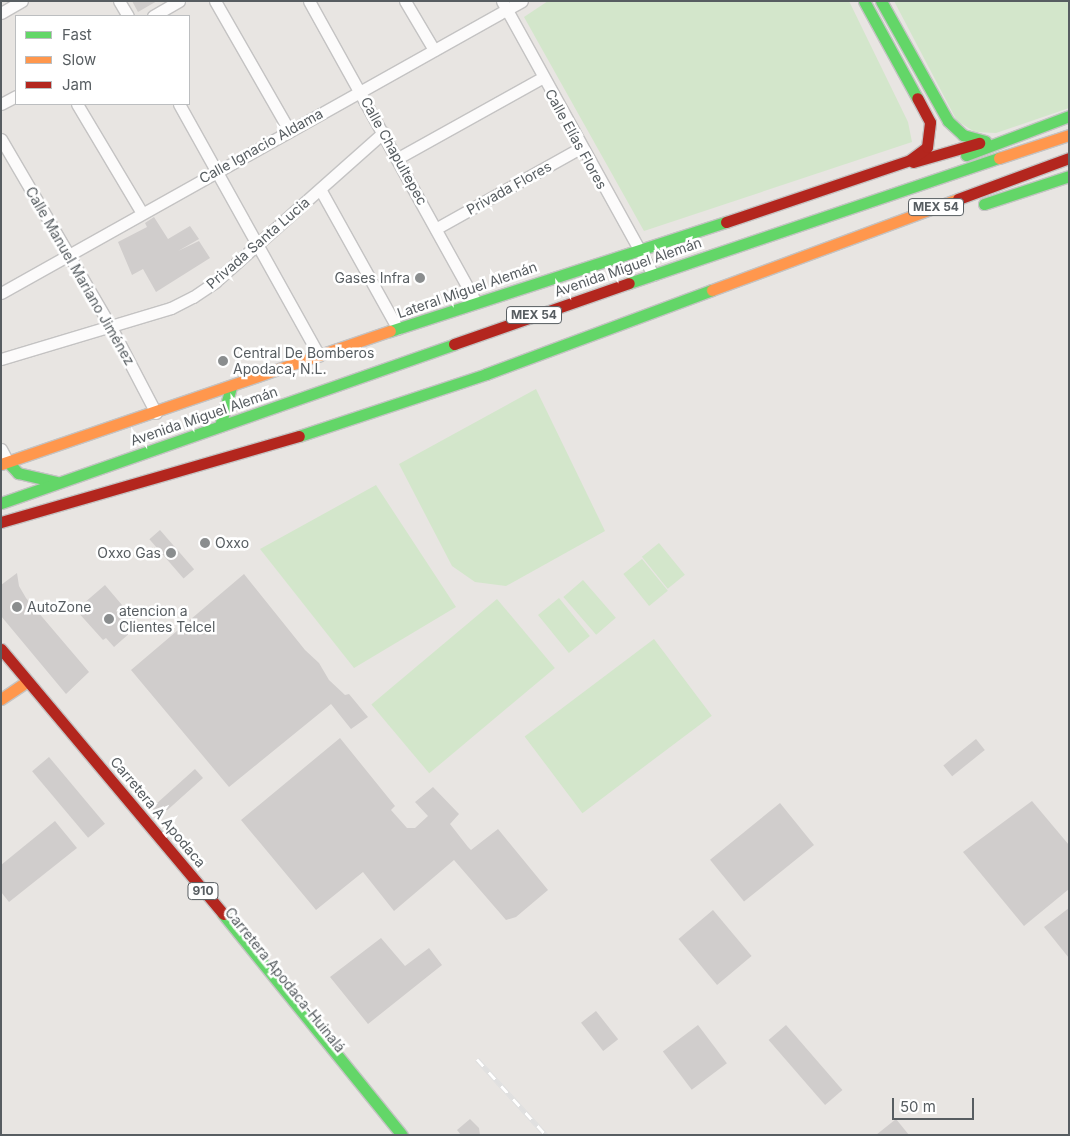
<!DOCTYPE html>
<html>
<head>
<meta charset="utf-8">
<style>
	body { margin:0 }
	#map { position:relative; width:1070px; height:1136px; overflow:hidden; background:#e8e5e2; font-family:Inter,sans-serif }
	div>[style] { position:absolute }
	.green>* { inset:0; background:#d3e6cb; transform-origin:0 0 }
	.building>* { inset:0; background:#d0cdcc; transform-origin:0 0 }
	.roads { filter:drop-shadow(1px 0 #c4c3c3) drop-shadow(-1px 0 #c4c3c3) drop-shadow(0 1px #c4c3c3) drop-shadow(0 -1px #c4c3c3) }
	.street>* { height:11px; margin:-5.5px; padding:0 5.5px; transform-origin:5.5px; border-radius:5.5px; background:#fcfbfb }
	.fast>* { height:11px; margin:-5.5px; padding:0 5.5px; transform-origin:5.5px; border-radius:5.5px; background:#63d668 }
	.slow>* { height:11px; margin:-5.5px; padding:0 5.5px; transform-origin:5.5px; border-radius:5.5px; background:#ff974d }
	.jam>* { height:11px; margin:-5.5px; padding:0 5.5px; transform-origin:5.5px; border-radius:5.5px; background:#b3261e }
	.rail>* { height:5px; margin-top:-2.5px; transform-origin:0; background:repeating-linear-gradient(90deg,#fff 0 9px,#e0e0e0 0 18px); box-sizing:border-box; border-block:1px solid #e0e0e0 }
	.dots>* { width:14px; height:14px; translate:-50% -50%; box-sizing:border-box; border:2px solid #fff; border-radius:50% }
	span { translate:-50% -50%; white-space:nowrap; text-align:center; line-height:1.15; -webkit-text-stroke:5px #fff; paint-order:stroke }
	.shield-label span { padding:1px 4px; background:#fff; border:1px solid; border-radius:4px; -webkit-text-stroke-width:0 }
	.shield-label { font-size:12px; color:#575d61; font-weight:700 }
	.street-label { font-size:14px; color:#575d61 }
	.poi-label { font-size:14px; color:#575d61 }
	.right { translate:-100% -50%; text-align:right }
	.left { translate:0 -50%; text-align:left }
	.frame { position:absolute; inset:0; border:2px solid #575d61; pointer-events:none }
	.legend { position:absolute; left:15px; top:15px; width:175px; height:90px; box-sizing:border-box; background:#fff; border:1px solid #bcbec0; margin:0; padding:6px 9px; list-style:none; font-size:15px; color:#575d61 }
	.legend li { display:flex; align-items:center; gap:10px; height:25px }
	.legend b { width:25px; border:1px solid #bcbec0 }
	.scale { position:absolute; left:892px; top:1098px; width:82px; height:22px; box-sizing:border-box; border:2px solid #575d61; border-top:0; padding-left:6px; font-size:15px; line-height:18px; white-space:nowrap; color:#575d61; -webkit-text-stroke:4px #fff; paint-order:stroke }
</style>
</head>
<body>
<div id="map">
	<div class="green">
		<i style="clip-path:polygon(548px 1px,849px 1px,908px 122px,912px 142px,644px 231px,524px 17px)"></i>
		<i style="clip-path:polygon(894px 1px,1069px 1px,1069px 108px,996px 133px,975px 132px,957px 121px)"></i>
		<i style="clip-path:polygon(536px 389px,605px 531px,506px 586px,475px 582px,452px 566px,399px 464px)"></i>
		<i style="clip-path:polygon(376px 485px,456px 607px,354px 668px,260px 549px)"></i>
		<i style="left:659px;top:543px;width:41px;height:22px;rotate:51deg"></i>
		<i style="left:642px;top:559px;width:41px;height:24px;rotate:51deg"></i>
		<i style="left:583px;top:580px;width:50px;height:26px;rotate:49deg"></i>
		<i style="left:559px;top:598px;width:49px;height:27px;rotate:51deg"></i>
		<i style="left:497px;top:599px;width:90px;height:164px;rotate:50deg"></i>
		<i style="left:654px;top:639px;width:96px;height:162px;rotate:53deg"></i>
	</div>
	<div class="building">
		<i style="clip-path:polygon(132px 1px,157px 1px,138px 12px)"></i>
		<i style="clip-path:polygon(154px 217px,168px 239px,190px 226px,199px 239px,178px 251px,199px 241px,210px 258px,156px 292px,143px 269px,132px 275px,118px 242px,147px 227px,145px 223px)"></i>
		<i style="left:160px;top:530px;width:52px;height:14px;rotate:49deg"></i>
		<i style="clip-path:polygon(17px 573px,19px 586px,26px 598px,89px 672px,66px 694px,1px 616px,1px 585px)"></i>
		<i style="clip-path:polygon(244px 574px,305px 650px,319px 663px,329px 680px,345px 695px,349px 694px,368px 717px,351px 729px,331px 704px,229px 787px,131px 670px)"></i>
		<i style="clip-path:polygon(105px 585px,139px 625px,114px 647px,106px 638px,103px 640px,76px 610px)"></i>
		<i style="clip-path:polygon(340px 738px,395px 806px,391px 810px,407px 828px,415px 828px,428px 816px,415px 802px,433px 787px,459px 814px,450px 824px,468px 847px,471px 850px,498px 829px,548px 890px,516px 917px,506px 920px,454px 860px,394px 911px,363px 872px,316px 910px,241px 820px)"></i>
		<i style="left:976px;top:739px;width:14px;height:42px;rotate:51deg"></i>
		<i style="left:49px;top:757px;width:87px;height:22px;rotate:50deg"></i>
		<i style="left:195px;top:769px;width:12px;height:58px;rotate:48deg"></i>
		<i style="clip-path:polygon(1032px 801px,1069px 845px,1069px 889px,1024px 926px,963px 852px)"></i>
		<i style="left:780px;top:803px;width:54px;height:90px;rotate:51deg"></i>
		<i style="clip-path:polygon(55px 821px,77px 848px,9px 902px,1px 892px,1px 865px)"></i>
		<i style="clip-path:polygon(1069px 908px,1069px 958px,1044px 927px)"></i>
		<i style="left:713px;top:910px;width:60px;height:45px;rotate:50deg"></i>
		<i style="clip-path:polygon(381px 938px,405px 966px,429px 948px,442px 965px,368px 1024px,330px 977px)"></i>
		<i style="left:596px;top:1011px;width:36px;height:19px;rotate:52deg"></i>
		<i style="left:698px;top:1025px;width:48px;height:44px;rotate:53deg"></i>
		<i style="left:786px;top:1025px;width:86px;height:23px;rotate:49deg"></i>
		<i style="clip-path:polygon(470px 1119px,479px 1128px,480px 1135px,461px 1135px,457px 1130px)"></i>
		<i style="clip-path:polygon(896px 1119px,909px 1135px,876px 1135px)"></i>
	</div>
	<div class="roads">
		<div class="street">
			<i style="left:119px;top:1px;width:17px;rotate:59deg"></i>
			<i style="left:215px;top:1px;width:149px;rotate:60.2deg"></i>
			<i style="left:309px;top:1px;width:344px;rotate:61deg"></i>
			<i style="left:405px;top:1px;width:57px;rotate:59.4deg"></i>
			<i style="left:502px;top:1px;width:313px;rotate:61.1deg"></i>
			<i style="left:1px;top:13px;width:24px;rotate:-30deg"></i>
			<i style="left:153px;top:16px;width:30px;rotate:-30deg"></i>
			<i style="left:1px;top:104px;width:17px;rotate:-28deg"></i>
			<i style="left:77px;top:104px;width:127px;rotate:59.2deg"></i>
			<i style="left:179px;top:104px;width:288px;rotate:60.9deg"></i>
			<i style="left:1px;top:139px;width:218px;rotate:59.7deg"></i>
			<i style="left:111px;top:327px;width:97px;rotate:62.4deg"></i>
			<i style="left:398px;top:158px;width:165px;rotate:-29.1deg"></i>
			<i style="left:320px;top:189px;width:160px;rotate:60.9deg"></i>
			<i style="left:437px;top:228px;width:164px;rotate:-29.2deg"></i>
			<i style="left:1px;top:293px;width:597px;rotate:-29.27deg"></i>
			<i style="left:1px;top:359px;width:177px;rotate:-16.7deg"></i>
			<i style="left:171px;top:308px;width:25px;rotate:-27deg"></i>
			<i style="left:193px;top:297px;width:27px;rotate:-34deg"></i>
			<i style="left:215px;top:282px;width:225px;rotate:-41.6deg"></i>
			<i style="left:1px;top:449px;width:15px;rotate:62deg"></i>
		</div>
		<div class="fast">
			<i style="left:864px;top:1px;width:111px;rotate:61.3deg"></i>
			<i style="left:881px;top:1px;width:137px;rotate:60.8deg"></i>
			<i style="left:948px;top:121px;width:21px;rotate:43deg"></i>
			<i style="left:963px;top:135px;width:23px;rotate:15deg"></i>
			<i style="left:966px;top:155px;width:110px;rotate:-20.7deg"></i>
			<i style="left:984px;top:204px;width:89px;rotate:-18.2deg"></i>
			<i style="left:629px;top:283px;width:391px;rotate:-18.7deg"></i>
			<i style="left:390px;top:331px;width:353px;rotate:-18deg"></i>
			<i style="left:220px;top:426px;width:41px;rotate:-74.2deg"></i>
			<i style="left:299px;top:436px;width:197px;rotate:-18.3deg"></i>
			<i style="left:486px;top:374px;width:241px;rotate:-20.4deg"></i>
			<i style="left:8px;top:462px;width:15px;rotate:48deg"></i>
			<i style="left:18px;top:473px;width:39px;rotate:13deg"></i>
			<i style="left:1px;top:503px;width:480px;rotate:-19.3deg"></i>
			<i style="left:223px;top:914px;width:284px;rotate:51deg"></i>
		</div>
		<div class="slow">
			<i style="left:999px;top:158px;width:74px;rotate:-18.2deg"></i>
			<i style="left:712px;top:290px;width:262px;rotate:-20.3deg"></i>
			<i style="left:1px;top:464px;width:411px;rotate:-18.9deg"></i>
			<i style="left:1px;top:699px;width:27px;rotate:-34deg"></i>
		</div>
		<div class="jam">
			<i style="left:913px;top:162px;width:69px;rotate:-16.1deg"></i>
			<i style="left:958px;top:199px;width:118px;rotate:-20.3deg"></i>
			<i style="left:726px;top:222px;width:194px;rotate:-18.6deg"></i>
			<i style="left:910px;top:160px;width:21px;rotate:-37deg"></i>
			<i style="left:927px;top:147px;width:25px;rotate:-83deg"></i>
			<i style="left:930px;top:122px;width:27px;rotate:-118deg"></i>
			<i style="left:454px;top:344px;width:185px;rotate:-19.2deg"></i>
			<i style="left:1px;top:522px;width:310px;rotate:-16.1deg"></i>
			<i style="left:1px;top:649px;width:346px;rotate:50deg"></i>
		</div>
	</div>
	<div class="rail">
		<i style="left:477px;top:1059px;width:103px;rotate:47.8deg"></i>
	</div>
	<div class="dots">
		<i style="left:420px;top:278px;background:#8a8d8e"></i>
		<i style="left:223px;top:361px;background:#8a8d8e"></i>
		<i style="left:205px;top:543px;background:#8a8d8e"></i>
		<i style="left:171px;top:553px;background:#8a8d8e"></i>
		<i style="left:17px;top:607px;background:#8a8d8e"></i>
		<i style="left:109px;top:619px;background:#8a8d8e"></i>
	</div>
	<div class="shield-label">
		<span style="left:936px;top:207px">MEX 54</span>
		<span style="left:534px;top:315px">MEX 54</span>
		<span style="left:203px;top:891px">910</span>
	</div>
	<div class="street-label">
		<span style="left:576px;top:139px;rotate:61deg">Calle Elías Flores</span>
		<span style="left:261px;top:146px;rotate:-29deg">Calle Ignacio Aldama</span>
		<span style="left:394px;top:151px;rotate:61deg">Calle Chapultepec</span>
		<span style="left:509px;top:188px;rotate:-29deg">Privada Flores</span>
		<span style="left:258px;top:243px;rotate:-41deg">Privada Santa Lucia</span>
		<span style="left:628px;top:267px;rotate:-19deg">Avenida Miguel Alemán</span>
		<span style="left:80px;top:276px;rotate:60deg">Calle Manuel Mariano Jiménez</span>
		<span style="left:467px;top:290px;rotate:-19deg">Lateral Miguel Alemán</span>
		<span style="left:204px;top:416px;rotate:-19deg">Avenida Miguel Alemán</span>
		<span style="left:158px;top:812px;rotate:50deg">Carretera A Apodaca</span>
		<span style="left:285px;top:980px;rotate:51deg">Carretera Apodaca-Huinalá</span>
	</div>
	<div class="poi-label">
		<span class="right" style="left:410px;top:278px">Gases Infra</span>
		<span class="left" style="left:233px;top:361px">Central De Bomberos<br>Apodaca, N.L.</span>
		<span class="left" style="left:215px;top:543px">Oxxo</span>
		<span class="right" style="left:161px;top:553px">Oxxo Gas</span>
		<span class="left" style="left:27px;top:607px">AutoZone</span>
		<span class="left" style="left:119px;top:619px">atencion a<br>Clientes Telcel</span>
	</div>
	<div class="frame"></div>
	<ul class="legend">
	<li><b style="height:6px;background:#63d668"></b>Fast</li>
	<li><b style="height:6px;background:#ff974d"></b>Slow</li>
	<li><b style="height:6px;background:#b3261e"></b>Jam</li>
	</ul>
	<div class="scale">50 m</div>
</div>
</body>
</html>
